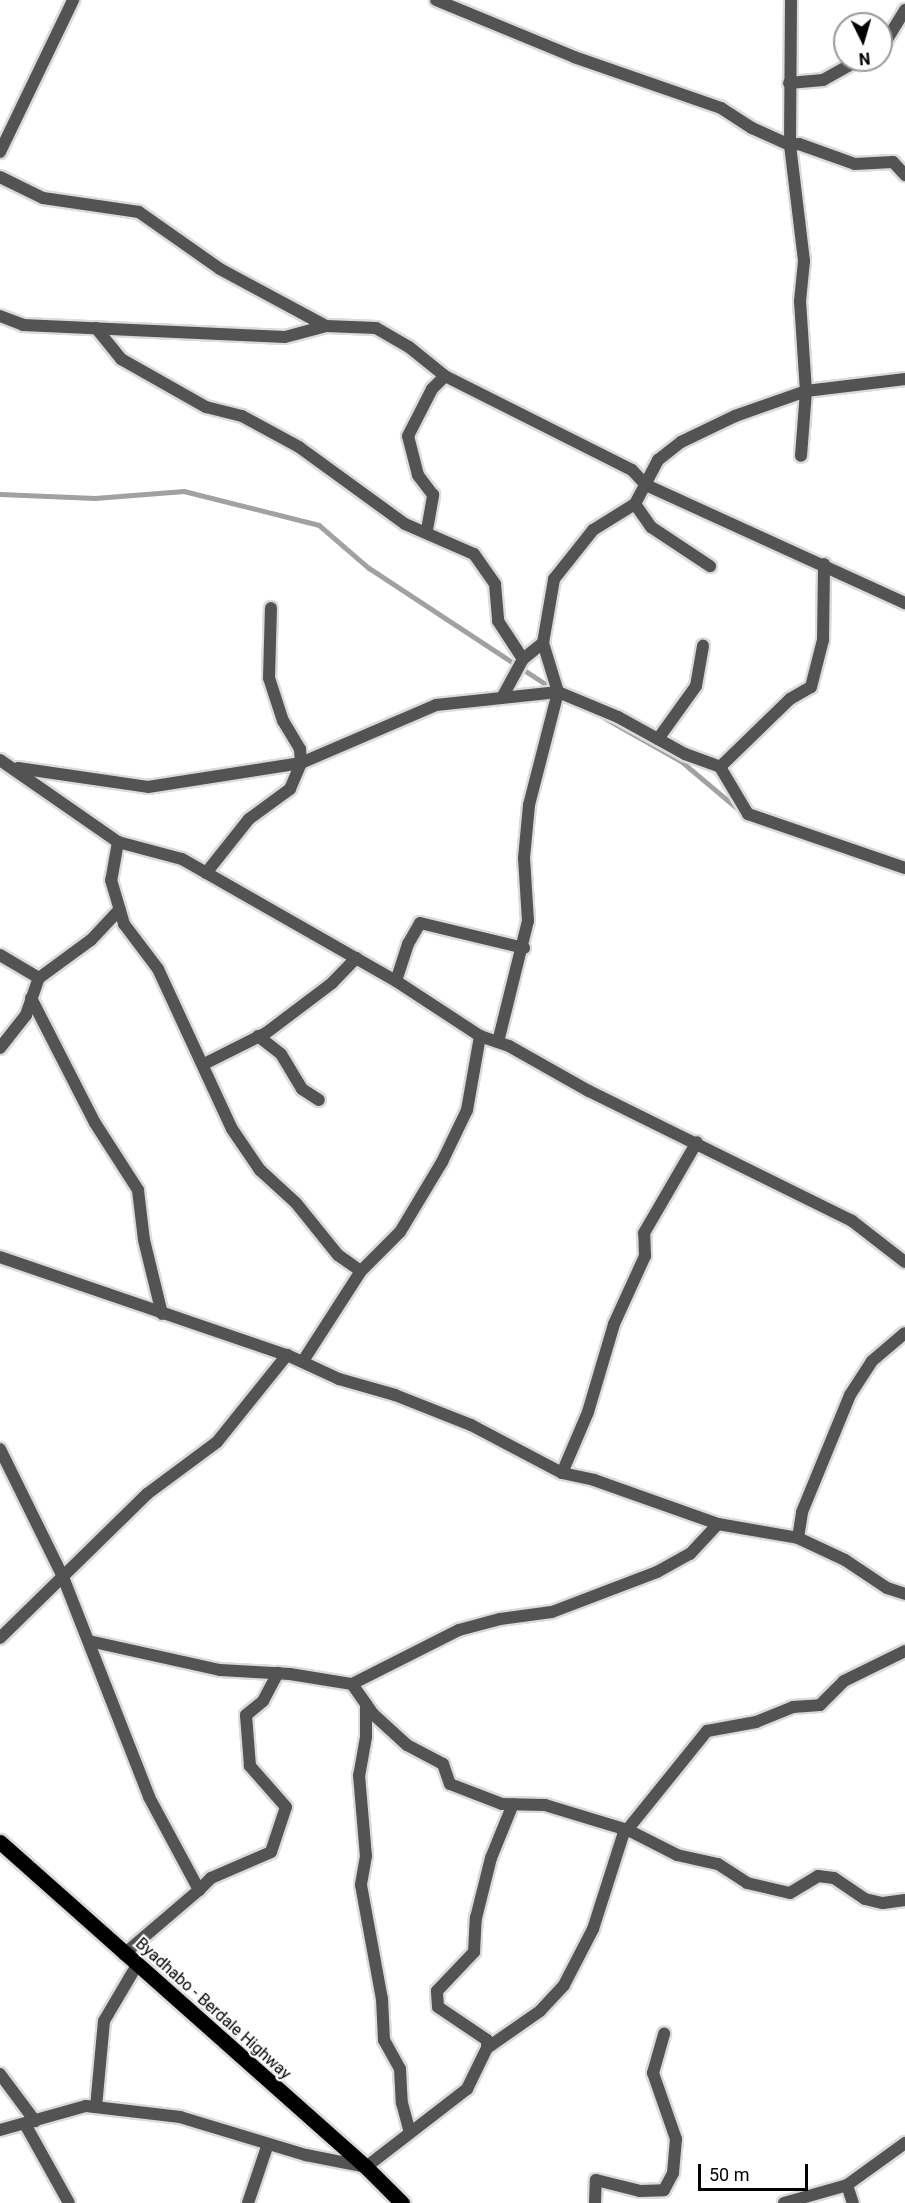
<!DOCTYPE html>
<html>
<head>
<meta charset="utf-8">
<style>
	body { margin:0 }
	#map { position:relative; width:905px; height:2203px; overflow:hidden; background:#fff; font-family:Roboto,sans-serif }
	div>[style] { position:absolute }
	.stream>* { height:4.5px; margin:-2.25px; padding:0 2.25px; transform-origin:2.25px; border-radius:2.25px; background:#a1a1a1 }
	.roads { filter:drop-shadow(2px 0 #dbdbdb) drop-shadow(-2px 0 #dbdbdb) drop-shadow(0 2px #dbdbdb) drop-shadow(0 -2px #dbdbdb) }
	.minor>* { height:12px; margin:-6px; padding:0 6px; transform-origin:6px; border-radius:6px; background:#535353 }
	.tertiary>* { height:12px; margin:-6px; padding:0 6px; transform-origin:6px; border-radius:6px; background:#535353 }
	.primary>* { height:15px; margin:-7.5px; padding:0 7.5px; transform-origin:7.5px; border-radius:7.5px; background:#000 }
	span { translate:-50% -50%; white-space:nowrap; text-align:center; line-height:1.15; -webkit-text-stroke:4.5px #fff; paint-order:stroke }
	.street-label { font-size:16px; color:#000 }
	.north { position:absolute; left:833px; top:12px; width:60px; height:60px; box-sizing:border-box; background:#fff; border:2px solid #999; border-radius:50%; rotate:175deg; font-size:16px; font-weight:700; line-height:24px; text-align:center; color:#000 }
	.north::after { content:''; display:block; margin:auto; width:21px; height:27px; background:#000; clip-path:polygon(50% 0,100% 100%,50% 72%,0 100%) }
	.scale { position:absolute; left:698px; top:2164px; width:110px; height:27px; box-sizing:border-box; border:3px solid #000; border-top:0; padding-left:8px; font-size:18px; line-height:21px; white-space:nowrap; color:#000; -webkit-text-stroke:4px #fff; paint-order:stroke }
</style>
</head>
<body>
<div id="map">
	<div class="stream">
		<i style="left:0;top:494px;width:95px;rotate:2.4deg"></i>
		<i style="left:95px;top:498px;width:89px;rotate:-4.5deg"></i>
		<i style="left:184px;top:491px;width:139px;rotate:14.1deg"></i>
		<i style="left:319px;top:525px;width:66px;rotate:40.7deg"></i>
		<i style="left:369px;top:568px;width:220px;rotate:33.3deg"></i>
		<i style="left:605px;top:718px;width:87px;rotate:29.5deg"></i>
		<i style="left:681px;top:761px;width:81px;rotate:40deg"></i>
	</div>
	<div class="roads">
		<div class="minor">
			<i style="left:436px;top:0;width:149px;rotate:22.4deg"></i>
			<i style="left:574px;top:57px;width:156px;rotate:19.1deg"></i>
			<i style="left:721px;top:108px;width:37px;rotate:33deg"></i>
			<i style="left:752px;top:128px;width:42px;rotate:24.1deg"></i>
			<i style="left:790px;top:145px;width:9px;rotate:-6deg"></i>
			<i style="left:799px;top:144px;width:59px;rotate:19.7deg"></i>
			<i style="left:855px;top:164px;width:38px;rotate:-3deg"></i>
			<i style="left:893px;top:162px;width:18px;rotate:47deg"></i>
			<i style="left:791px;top:0;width:145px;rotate:90.4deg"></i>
			<i style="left:790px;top:145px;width:117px;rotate:83.1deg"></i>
			<i style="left:804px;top:261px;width:40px;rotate:95.7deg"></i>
			<i style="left:800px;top:301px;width:90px;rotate:86.2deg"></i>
			<i style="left:806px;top:391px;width:65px;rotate:94.4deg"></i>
			<i style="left:881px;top:49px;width:46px;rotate:-58.4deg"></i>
			<i style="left:789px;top:83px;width:34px;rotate:-5deg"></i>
			<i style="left:823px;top:80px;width:41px;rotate:-29.1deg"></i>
			<i style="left:0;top:177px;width:48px;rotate:26deg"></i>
			<i style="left:43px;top:198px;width:97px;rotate:8.3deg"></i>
			<i style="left:139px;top:212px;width:99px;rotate:35.1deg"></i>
			<i style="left:220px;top:269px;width:120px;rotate:28.3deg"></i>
			<i style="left:326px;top:326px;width:50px;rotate:2.3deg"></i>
			<i style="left:376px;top:328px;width:38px;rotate:30deg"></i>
			<i style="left:409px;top:347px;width:46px;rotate:38.9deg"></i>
			<i style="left:445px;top:376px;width:209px;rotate:26.7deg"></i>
			<i style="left:632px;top:470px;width:21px;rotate:47deg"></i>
			<i style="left:646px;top:485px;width:285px;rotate:24.5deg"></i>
			<i style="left:0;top:316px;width:25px;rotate:21deg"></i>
			<i style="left:23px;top:325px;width:262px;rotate:2.6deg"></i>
			<i style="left:285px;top:337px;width:42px;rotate:-15deg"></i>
			<i style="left:96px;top:328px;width:40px;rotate:51deg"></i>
			<i style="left:121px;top:359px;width:98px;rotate:29.5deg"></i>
			<i style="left:206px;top:407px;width:37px;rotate:14deg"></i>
			<i style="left:242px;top:416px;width:65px;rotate:28.5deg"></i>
			<i style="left:299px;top:447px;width:131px;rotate:36deg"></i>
			<i style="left:405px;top:524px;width:75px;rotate:23.5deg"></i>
			<i style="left:474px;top:554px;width:37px;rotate:55deg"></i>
			<i style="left:495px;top:584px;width:37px;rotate:85deg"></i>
			<i style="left:498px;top:621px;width:45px;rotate:56.7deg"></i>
			<i style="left:523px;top:659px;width:42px;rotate:118.4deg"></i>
			<i style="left:635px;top:504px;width:28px;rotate:55deg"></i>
			<i style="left:651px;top:527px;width:71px;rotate:33.5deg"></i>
			<i style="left:427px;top:530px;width:36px;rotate:-80deg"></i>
			<i style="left:433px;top:495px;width:25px;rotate:-127deg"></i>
			<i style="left:418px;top:475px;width:40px;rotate:-104.4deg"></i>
			<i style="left:408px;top:436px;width:53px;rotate:-62.9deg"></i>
			<i style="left:432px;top:389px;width:18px;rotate:-45deg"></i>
			<i style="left:523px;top:659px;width:26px;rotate:-39deg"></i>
			<i style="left:658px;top:739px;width:65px;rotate:-54.4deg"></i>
			<i style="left:696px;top:686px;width:41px;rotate:-80.1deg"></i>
			<i style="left:0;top:760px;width:144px;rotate:34.8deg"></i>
			<i style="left:118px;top:842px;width:66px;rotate:14.9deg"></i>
			<i style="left:182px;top:859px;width:246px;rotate:29.7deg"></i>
			<i style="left:396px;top:981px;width:100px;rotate:33.2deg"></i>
			<i style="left:480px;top:1036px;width:31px;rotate:19deg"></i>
			<i style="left:509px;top:1046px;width:92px;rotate:29.4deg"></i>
			<i style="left:589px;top:1091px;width:293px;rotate:26.3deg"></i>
			<i style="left:852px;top:1221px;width:67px;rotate:37.7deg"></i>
			<i style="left:720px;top:767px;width:98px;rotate:-44.2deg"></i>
			<i style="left:790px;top:699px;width:24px;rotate:-30deg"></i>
			<i style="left:811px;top:687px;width:49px;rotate:-75.7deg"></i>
			<i style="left:823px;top:640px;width:76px;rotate:-89.2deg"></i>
			<i style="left:18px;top:768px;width:131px;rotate:8.3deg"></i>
			<i style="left:148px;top:787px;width:155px;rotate:-8.9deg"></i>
			<i style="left:301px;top:763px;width:147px;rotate:-23.2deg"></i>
			<i style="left:436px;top:705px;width:123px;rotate:-6.1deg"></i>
			<i style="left:558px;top:692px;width:65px;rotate:22.6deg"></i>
			<i style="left:618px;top:717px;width:77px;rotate:28.9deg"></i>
			<i style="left:685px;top:754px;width:37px;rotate:20deg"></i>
			<i style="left:720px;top:767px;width:55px;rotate:59.2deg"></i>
			<i style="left:748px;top:814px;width:166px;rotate:19deg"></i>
			<i style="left:118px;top:842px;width:39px;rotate:100deg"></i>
			<i style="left:111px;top:880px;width:46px;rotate:73.5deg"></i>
			<i style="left:124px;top:924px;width:56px;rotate:52.9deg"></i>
			<i style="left:158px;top:969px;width:176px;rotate:65.2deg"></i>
			<i style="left:232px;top:1129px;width:50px;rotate:55.7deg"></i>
			<i style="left:260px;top:1170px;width:49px;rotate:42.5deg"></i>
			<i style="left:296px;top:1203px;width:67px;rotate:51.1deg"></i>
			<i style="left:338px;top:1255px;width:28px;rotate:35deg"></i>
			<i style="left:206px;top:873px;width:69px;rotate:-51.5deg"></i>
			<i style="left:249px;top:819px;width:51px;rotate:-36.2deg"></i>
			<i style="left:290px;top:789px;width:28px;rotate:-67deg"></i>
			<i style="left:301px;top:763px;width:14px;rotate:-94deg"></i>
			<i style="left:300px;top:749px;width:33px;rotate:-121deg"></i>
			<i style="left:283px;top:721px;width:45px;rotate:-108deg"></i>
			<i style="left:269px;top:678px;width:70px;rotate:-88.4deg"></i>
			<i style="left:0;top:955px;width:45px;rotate:30.5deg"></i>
			<i style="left:396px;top:981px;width:39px;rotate:-72deg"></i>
			<i style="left:408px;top:944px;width:24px;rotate:-60deg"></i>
			<i style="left:420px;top:923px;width:107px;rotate:13.5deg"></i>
			<i style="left:31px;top:998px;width:140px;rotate:62.9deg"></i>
			<i style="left:95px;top:1123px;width:80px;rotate:57.3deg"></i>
			<i style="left:138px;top:1190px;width:50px;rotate:83.2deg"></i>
			<i style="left:144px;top:1240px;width:76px;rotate:76.3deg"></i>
			<i style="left:258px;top:1036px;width:29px;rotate:38deg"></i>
			<i style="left:281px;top:1054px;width:41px;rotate:59deg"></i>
			<i style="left:302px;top:1089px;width:20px;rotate:33deg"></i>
			<i style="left:498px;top:1042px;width:125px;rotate:-76.1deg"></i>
			<i style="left:528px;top:921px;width:63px;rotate:-93.6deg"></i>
			<i style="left:524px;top:858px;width:53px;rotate:-84.6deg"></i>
			<i style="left:529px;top:805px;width:117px;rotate:-75.6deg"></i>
			<i style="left:558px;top:692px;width:51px;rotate:-107deg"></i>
			<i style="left:543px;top:643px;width:65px;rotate:-80.2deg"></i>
			<i style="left:554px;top:579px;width:63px;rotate:-51.5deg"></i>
			<i style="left:593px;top:530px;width:49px;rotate:-31.8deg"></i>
			<i style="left:635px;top:504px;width:50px;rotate:-62.4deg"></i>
			<i style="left:658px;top:460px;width:29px;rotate:-38deg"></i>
			<i style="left:681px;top:442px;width:60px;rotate:-25.7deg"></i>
			<i style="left:735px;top:416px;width:75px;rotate:-19.4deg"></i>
			<i style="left:806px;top:391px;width:100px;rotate:-6.9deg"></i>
			<i style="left:0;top:1048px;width:42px;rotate:-51.8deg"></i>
			<i style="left:26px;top:1015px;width:39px;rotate:-71deg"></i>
			<i style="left:39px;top:978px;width:64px;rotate:-36.2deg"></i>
			<i style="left:91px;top:940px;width:42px;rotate:-46.9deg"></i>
			<i style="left:204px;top:1064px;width:69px;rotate:-26.6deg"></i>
			<i style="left:266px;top:1033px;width:83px;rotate:-37.1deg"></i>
			<i style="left:332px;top:983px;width:35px;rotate:-46deg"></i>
			<i style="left:0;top:1257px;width:303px;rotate:18.9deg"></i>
			<i style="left:287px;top:1355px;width:57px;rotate:24.8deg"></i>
			<i style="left:339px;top:1379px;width:58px;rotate:15.9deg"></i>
			<i style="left:395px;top:1395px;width:82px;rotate:21.5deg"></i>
			<i style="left:471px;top:1425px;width:103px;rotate:27.8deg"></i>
			<i style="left:562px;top:1473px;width:33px;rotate:12deg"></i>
			<i style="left:594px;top:1480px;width:132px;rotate:19.5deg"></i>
			<i style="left:718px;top:1524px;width:81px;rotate:9.9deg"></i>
			<i style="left:798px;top:1538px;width:52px;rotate:25.1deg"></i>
			<i style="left:845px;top:1560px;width:50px;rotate:33.7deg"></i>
			<i style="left:887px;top:1588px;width:19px;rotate:18deg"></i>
			<i style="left:303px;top:1361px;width:107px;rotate:-57.2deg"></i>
			<i style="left:361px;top:1271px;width:55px;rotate:-45deg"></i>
			<i style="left:400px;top:1232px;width:82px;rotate:-59deg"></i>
			<i style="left:442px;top:1162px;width:58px;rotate:-64.3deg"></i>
			<i style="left:467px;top:1110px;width:75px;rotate:-80deg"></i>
			<i style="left:0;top:1449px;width:143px;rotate:63.8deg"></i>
			<i style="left:63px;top:1577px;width:236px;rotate:68.6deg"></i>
			<i style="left:149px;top:1797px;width:106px;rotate:61.7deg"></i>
			<i style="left:199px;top:1890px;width:99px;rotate:139.5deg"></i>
			<i style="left:562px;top:1473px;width:66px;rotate:-66.9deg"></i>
			<i style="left:588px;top:1412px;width:92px;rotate:-73.5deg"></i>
			<i style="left:614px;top:1324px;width:75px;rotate:-65.5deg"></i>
			<i style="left:645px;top:1256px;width:23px;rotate:-92deg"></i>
			<i style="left:644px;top:1233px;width:105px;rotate:-59.8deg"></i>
			<i style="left:798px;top:1538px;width:26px;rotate:-81deg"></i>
			<i style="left:802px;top:1512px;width:126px;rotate:-67.7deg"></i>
			<i style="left:850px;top:1395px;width:40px;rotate:-57.1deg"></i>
			<i style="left:872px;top:1361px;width:43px;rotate:-40.3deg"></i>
			<i style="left:0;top:1638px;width:206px;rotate:-44.4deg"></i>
			<i style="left:147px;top:1494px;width:87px;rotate:-36.6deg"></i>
			<i style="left:217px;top:1442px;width:112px;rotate:-51.2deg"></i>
			<i style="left:89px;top:1641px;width:134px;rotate:12.5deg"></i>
			<i style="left:220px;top:1670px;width:70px;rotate:3.3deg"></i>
			<i style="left:290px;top:1674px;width:63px;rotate:9.2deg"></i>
			<i style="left:352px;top:1684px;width:120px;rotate:-26.8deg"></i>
			<i style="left:459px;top:1630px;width:42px;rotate:-15deg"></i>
			<i style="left:500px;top:1619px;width:52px;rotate:-7.7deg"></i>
			<i style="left:552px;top:1612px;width:112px;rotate:-20.9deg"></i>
			<i style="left:657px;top:1572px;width:38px;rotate:-29deg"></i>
			<i style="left:690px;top:1554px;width:41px;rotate:-47deg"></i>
			<i style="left:352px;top:1684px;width:37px;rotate:55deg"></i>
			<i style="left:373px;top:1714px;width:46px;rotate:42.4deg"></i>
			<i style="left:407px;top:1745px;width:41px;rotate:27.8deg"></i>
			<i style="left:443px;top:1764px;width:21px;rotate:71deg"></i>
			<i style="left:450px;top:1784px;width:56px;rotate:21deg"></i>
			<i style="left:502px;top:1804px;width:43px;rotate:1.3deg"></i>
			<i style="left:545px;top:1805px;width:87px;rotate:16.8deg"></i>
			<i style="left:628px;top:1830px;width:55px;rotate:27deg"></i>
			<i style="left:677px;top:1855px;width:42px;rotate:12.4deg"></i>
			<i style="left:718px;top:1864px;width:35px;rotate:33deg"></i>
			<i style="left:747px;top:1883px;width:44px;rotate:13.1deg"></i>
			<i style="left:790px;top:1893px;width:33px;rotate:-31deg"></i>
			<i style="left:818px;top:1876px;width:16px;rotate:7deg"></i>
			<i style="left:834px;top:1878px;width:37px;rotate:34deg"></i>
			<i style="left:865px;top:1899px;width:18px;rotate:13deg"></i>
			<i style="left:883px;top:1903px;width:22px;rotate:-8deg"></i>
			<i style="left:366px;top:1704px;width:33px;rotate:90deg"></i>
			<i style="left:366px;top:1737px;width:39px;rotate:100deg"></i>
			<i style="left:359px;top:1775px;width:81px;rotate:85.1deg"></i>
			<i style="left:366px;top:1856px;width:29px;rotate:100deg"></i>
			<i style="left:361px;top:1885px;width:116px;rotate:79.6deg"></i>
			<i style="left:382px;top:1999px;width:41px;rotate:87.2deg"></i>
			<i style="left:384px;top:2040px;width:33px;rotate:61deg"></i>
			<i style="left:400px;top:2069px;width:34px;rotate:87deg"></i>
			<i style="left:402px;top:2103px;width:30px;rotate:75deg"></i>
			<i style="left:199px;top:1890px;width:17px;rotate:-45deg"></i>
			<i style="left:211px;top:1878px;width:65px;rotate:-23.4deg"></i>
			<i style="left:271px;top:1852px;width:47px;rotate:-71.6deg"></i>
			<i style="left:286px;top:1807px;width:55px;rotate:-131.3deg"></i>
			<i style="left:250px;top:1766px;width:51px;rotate:-94.5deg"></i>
			<i style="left:246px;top:1715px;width:22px;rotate:-39deg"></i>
			<i style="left:263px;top:1701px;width:32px;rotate:-62deg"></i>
			<i style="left:487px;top:2048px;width:8px;rotate:-90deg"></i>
			<i style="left:487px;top:2040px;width:59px;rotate:-146deg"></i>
			<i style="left:438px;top:2007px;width:16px;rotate:-94deg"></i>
			<i style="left:437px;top:1991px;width:54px;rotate:-46.5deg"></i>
			<i style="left:474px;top:1952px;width:34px;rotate:-87deg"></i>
			<i style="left:476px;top:1918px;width:62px;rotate:-76deg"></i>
			<i style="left:491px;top:1858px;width:58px;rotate:-67.8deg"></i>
			<i style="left:0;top:2074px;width:59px;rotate:53.3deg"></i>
			<i style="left:96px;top:2107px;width:86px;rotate:-84.7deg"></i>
			<i style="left:104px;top:2021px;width:65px;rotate:-59.5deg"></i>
			<i style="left:25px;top:2124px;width:90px;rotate:60.9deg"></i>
			<i style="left:0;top:2130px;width:89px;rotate:-15.6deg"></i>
			<i style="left:86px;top:2106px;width:95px;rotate:6.7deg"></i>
			<i style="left:180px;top:2117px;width:132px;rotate:16.8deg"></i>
			<i style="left:306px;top:2155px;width:61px;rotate:11.3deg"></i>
			<i style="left:366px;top:2167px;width:128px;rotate:-37.7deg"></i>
			<i style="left:467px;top:2089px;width:46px;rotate:-64deg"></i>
			<i style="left:487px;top:2048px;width:65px;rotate:-34.9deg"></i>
			<i style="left:540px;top:2011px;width:35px;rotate:-47deg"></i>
			<i style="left:564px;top:1985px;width:63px;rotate:-62.6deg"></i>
			<i style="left:593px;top:1929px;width:99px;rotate:-72.3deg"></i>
			<i style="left:623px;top:1835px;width:134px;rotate:-51.1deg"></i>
			<i style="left:707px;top:1731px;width:50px;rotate:-10.4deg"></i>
			<i style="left:756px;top:1722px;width:40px;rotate:-22deg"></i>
			<i style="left:793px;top:1707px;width:27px;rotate:-4deg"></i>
			<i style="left:820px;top:1705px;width:34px;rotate:-45deg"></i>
			<i style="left:844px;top:1681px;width:68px;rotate:-26.2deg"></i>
			<i style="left:847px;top:2185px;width:19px;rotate:72deg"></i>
			<i style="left:248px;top:2203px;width:62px;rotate:-71.3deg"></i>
			<i style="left:595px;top:2203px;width:23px;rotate:-88deg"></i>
			<i style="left:596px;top:2180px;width:45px;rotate:14deg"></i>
			<i style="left:640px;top:2191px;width:24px;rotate:-2deg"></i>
			<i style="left:664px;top:2190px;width:19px;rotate:-62deg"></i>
			<i style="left:673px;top:2173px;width:34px;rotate:-85deg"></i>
			<i style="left:676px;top:2139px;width:70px;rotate:-109.2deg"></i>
			<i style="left:653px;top:2073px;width:41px;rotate:-74.2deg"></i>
			<i style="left:784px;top:2203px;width:66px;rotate:-15.9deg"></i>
			<i style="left:847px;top:2185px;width:72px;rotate:-35.9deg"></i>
		</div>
		<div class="tertiary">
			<i style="left:0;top:152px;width:169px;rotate:-64.3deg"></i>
		</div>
		<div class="primary">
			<i style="left:0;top:1842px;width:489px;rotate:41.6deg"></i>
			<i style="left:366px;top:2167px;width:51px;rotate:45deg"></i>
		</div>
	</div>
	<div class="street-label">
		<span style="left:213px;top:2009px;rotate:42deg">Byadhabo - Berdale Highway</span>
	</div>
	<div class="north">N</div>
	<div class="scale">50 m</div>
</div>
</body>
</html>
